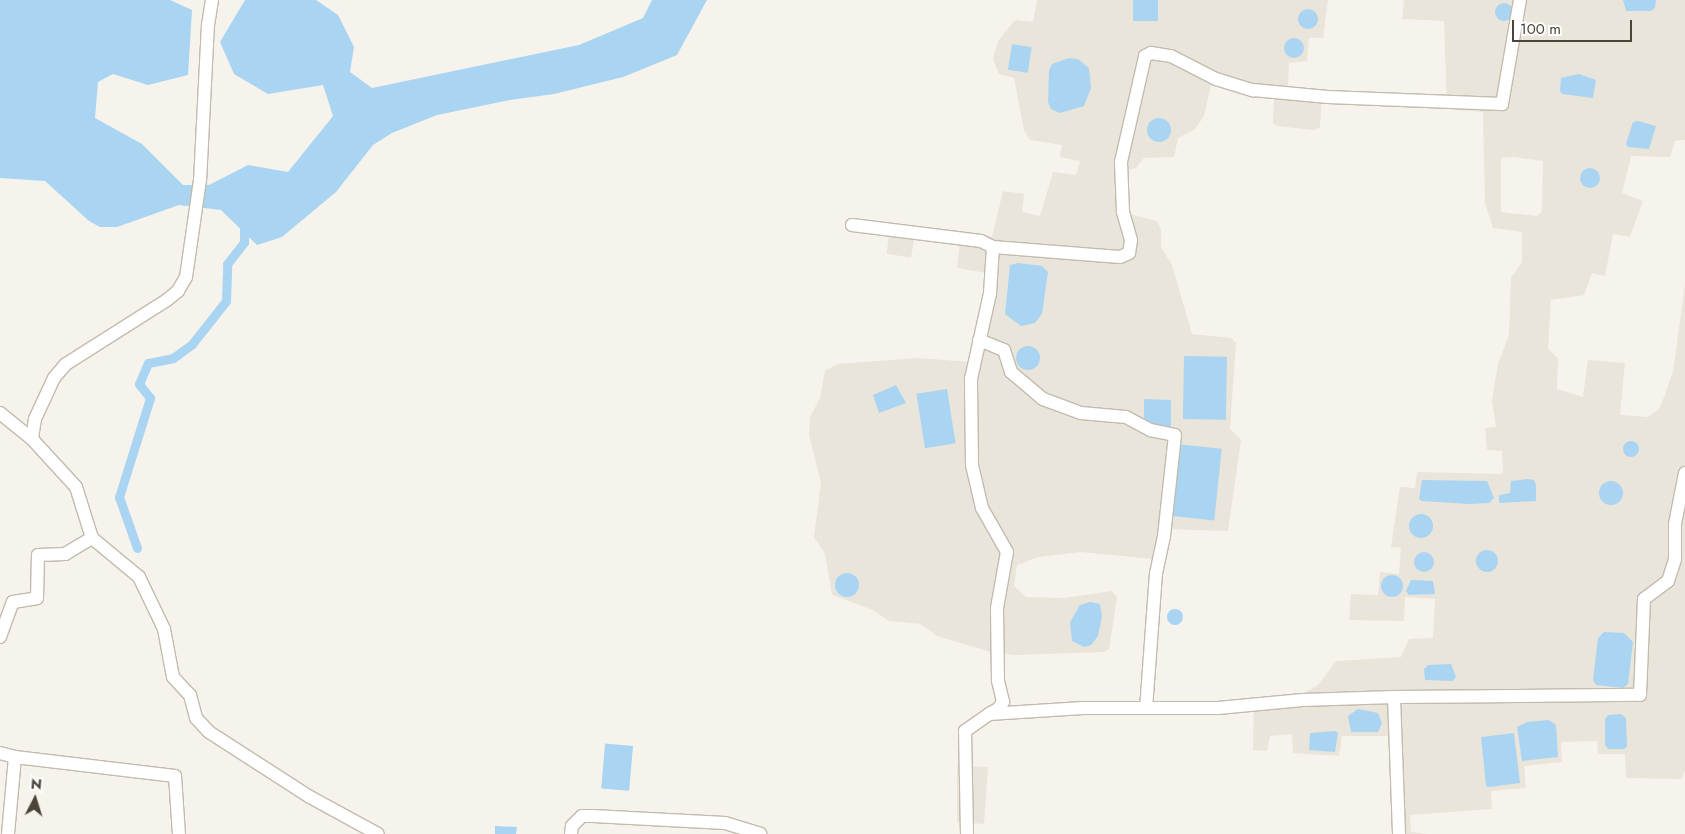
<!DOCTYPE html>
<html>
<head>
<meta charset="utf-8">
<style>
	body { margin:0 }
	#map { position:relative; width:1685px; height:834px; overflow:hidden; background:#f6f3ec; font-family:Jost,sans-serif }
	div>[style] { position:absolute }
	.residential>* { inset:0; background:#eae5da; transform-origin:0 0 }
	.water>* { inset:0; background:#a9d4f2; transform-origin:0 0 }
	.round { border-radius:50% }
	.canal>* { height:9px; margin:-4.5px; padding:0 4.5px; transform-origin:4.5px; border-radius:4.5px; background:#a9d4f2 }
	.roads { filter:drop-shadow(1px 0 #c2bbae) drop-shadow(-1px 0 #c2bbae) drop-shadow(0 1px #c2bbae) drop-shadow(0 -1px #c2bbae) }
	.minor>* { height:12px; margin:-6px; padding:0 6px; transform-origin:6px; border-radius:6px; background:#fff }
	span { translate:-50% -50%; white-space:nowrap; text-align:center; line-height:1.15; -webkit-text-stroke:4px #fff; paint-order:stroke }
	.north { position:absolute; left:10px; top:774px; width:50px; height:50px; -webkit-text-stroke:4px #fff; paint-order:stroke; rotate:5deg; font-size:14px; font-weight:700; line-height:20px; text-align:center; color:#4b4439 }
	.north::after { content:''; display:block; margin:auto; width:18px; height:22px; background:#4b4439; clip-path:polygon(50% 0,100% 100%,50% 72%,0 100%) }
	.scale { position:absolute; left:1512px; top:20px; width:120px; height:22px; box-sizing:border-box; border:2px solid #4b4439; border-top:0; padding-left:6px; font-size:15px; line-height:18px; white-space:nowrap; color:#4b4439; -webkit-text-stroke:4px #fff; paint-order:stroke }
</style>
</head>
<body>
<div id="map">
	<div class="residential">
		<i style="clip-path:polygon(1037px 0,1328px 0,1323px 38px,1309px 38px,1307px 61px,1289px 63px,1288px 87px,1322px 91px,1320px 127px,1314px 130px,1277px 126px,1273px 123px,1274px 98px,1211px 85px,1204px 116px,1195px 129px,1178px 138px,1174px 157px,1144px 158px,1136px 168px,1127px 170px,1129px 214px,1157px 221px,1161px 230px,1161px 247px,1172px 265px,1192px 334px,1231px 338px,1236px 343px,1230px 429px,1241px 440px,1228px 531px,1164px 529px,1152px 559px,1081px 552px,1038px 557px,1017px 565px,1014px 586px,1026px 597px,1065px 598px,1111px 591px,1117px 597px,1109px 649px,1104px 652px,1014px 655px,991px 652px,937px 636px,921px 624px,889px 621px,873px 610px,832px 595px,825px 554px,814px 537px,821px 483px,809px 435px,810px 417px,820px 398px,825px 371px,838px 364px,918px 358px,971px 362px,979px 332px,987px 273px,957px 268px,961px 232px,992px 237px,1003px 191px,1024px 194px,1022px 212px,1040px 216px,1053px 172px,1076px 175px,1080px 161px,1060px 157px,1062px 145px,1030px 140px,1024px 130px,1014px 78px,999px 74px,993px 59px,998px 41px,1015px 20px,1033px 22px)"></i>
		<i style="clip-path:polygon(evenodd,1404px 0,1685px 0,1685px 140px,1675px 141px,1670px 157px,1631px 156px,1622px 193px,1643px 201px,1630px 237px,1613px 234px,1605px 276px,1592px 273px,1584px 295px,1551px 300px,1548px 349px,1558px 358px,1557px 389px,1583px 397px,1588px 360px,1625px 363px,1620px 415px,1648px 417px,1660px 408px,1673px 372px,1685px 284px,1685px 771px,1681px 779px,1626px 778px,1625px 754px,1598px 754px,1597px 741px,1561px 742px,1562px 762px,1524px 766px,1526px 788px,1491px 791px,1492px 809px,1410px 815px,1411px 832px,1426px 834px,1393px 834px,1390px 736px,1342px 736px,1339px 756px,1293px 753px,1292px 734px,1270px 736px,1267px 751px,1253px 750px,1254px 699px,1300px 695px,1318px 685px,1336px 661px,1401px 657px,1409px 639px,1433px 638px,1435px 599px,1405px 597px,1404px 621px,1349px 620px,1351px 594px,1378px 595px,1380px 572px,1399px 574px,1401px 548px,1391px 547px,1400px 487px,1415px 488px,1417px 472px,1503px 474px,1502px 451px,1487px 450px,1485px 428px,1496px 427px,1492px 401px,1498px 364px,1509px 335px,1511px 278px,1522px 262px,1522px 232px,1493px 228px,1485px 203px,1483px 112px,1447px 109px,1444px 21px,1402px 19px,1404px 0,1514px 157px,1543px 161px,1542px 211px,1537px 216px,1501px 212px,1501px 158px,1514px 157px)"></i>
		<i style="left:890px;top:231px;width:25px;height:23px;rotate:9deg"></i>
		<i style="clip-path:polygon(957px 766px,988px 767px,984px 824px,957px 822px)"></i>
	</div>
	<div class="water">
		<i style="clip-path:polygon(0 0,170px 0,192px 10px,188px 75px,148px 85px,113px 74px,98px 82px,95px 118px,142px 144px,183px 185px,209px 185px,248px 165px,288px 172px,333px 116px,323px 85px,268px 94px,234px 74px,220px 42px,245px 0,316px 0,338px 15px,354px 47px,350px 72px,372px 88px,579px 45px,643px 18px,652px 0,707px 0,677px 55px,623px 77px,554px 94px,510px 100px,437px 115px,392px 133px,373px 145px,336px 192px,282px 237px,257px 245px,221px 210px,179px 205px,117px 227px,100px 227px,89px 221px,45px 181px,0 178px)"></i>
		<i style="left:1133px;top:0;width:25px;height:21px"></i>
		<i style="clip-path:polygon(1623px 0,1656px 0,1655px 8px,1651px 11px,1626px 11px)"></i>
		<i class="round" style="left:1495px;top:3px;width:18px;height:18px"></i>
		<i class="round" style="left:1298px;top:9px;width:20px;height:20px"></i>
		<i class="round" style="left:1284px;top:38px;width:20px;height:20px"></i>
		<i style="left:1012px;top:44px;width:20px;height:26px;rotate:9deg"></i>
		<i style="clip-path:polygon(1069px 58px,1078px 59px,1089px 68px,1091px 88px,1084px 106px,1060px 113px,1051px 109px,1048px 102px,1049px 70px,1052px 64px)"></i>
		<i style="clip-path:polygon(1579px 74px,1596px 80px,1593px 98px,1562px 94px,1560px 91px,1561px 78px)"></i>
		<i class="round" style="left:1147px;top:118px;width:24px;height:24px"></i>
		<i style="clip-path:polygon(1638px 121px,1656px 126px,1649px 149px,1628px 147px,1626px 144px,1633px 122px)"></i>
		<i class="round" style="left:1580px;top:168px;width:20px;height:20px"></i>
		<i style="clip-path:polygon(1018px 263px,1042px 266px,1048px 272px,1042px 314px,1035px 323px,1021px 326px,1005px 314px,1010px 265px)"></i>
		<i class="round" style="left:1016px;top:346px;width:24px;height:24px"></i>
		<i style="left:1184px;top:356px;width:43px;height:63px;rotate:1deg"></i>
		<i style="clip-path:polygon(896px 385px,906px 403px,879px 413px,873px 395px)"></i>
		<i style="left:947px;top:389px;width:55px;height:31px;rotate:81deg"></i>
		<i style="clip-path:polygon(1144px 399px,1171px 400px,1171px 429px,1144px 420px)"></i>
		<i class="round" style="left:1623px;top:441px;width:16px;height:16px"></i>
		<i style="left:1176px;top:444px;width:46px;height:72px;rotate:6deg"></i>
		<i style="clip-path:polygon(1528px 479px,1534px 480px,1536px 485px,1536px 501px,1499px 503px,1499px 495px,1510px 493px,1511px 481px)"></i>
		<i style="clip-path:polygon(1422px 480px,1487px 481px,1494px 498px,1489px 503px,1469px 504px,1422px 501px,1419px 499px)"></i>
		<i class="round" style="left:1599px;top:481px;width:24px;height:24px"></i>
		<i class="round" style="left:1409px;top:514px;width:24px;height:24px"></i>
		<i class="round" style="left:1476px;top:550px;width:22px;height:22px"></i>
		<i class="round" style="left:1414px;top:552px;width:20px;height:20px"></i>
		<i class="round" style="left:835px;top:573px;width:24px;height:24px"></i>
		<i class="round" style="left:1381px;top:575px;width:22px;height:22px"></i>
		<i style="clip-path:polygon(1411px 580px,1433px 581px,1435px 594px,1409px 595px,1406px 591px)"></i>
		<i style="clip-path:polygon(1090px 602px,1100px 604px,1102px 616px,1098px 636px,1091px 645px,1084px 647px,1072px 641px,1070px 622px,1080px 605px)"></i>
		<i class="round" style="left:1167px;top:609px;width:16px;height:16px"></i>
		<i style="clip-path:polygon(1604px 632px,1624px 633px,1633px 642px,1628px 684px,1623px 688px,1596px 685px,1593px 680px,1598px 638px)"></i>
		<i style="clip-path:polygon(1451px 664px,1456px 677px,1453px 681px,1425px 680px,1424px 669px,1428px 665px)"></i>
		<i style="clip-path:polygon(1358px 709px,1378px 713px,1382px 723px,1378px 732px,1351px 732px,1348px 716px)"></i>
		<i style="clip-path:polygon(1621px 714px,1626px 718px,1627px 746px,1624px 749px,1608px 749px,1605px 745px,1605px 719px,1608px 715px)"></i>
		<i style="clip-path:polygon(1549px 720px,1556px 725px,1558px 757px,1522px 761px,1517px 727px,1527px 722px)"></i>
		<i style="clip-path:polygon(1335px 731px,1338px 733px,1335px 752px,1309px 750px,1310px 733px)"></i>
		<i style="clip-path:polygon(1514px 733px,1520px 783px,1489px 787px,1486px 786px,1481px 737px)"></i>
		<i style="left:633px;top:746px;width:45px;height:28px;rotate:95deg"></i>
		<i style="clip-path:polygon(495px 826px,517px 827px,516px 834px,495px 834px)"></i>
	</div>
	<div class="canal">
		<i style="left:137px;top:548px;width:54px;rotate:-109.4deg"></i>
		<i style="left:119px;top:497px;width:104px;rotate:-72.6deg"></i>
		<i style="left:150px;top:398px;width:18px;rotate:-128deg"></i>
		<i style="left:139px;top:384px;width:23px;rotate:-67deg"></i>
		<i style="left:148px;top:363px;width:25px;rotate:-11deg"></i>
		<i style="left:173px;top:358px;width:24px;rotate:-36deg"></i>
		<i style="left:192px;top:344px;width:55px;rotate:-51.7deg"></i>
		<i style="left:226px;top:301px;width:37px;rotate:-88deg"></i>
		<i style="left:227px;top:264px;width:28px;rotate:-52deg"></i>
		<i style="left:244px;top:242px;width:20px;rotate:-90deg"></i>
	</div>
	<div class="roads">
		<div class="minor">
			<i style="left:212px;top:0;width:24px;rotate:99deg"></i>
			<i style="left:208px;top:24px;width:156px;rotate:92.9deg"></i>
			<i style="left:200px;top:180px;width:98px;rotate:98.2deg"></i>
			<i style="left:186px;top:277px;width:16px;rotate:120deg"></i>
			<i style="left:178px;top:291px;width:14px;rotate:141deg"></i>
			<i style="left:167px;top:300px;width:120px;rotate:147.6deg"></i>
			<i style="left:66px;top:364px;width:18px;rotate:131deg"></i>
			<i style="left:54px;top:378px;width:45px;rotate:114.9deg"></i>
			<i style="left:35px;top:419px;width:20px;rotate:99deg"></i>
			<i style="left:32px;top:439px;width:65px;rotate:47.5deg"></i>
			<i style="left:76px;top:487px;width:53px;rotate:72.6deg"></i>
			<i style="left:92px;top:538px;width:61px;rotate:39.7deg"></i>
			<i style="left:139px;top:577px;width:58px;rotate:64.3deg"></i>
			<i style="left:164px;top:629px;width:49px;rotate:79.4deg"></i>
			<i style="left:173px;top:677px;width:25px;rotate:47deg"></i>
			<i style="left:190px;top:695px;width:24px;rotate:75deg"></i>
			<i style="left:196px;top:718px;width:19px;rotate:47deg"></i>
			<i style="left:209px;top:732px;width:120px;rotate:32.8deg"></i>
			<i style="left:310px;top:797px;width:77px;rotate:28.6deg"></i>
			<i style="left:852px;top:225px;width:130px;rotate:7.1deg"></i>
			<i style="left:981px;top:241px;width:13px;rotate:27deg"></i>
			<i style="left:993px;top:247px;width:127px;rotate:4.5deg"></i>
			<i style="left:1120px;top:257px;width:10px;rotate:-24deg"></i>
			<i style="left:1129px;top:253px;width:13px;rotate:-81deg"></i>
			<i style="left:1131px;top:240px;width:29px;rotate:-106deg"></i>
			<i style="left:1123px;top:212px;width:50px;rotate:-92.3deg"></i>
			<i style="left:1121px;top:162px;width:109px;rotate:-77.2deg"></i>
			<i style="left:1145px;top:56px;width:7px;rotate:-27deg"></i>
			<i style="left:1151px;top:53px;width:20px;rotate:9deg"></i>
			<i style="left:1171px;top:56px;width:51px;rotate:27.1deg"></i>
			<i style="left:1216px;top:79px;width:39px;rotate:17deg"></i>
			<i style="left:1253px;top:90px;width:75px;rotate:5.3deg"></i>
			<i style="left:1328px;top:97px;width:174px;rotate:2.3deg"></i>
			<i style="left:1502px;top:104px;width:106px;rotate:-80.2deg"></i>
			<i style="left:979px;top:340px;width:27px;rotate:22deg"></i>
			<i style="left:1004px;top:350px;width:23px;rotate:72deg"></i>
			<i style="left:1011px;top:372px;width:42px;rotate:40.2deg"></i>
			<i style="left:1043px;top:399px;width:40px;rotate:20.2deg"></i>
			<i style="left:1081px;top:413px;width:45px;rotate:5.1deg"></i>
			<i style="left:1126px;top:417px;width:27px;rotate:28deg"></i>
			<i style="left:1150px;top:430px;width:25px;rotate:11deg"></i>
			<i style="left:1175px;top:435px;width:102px;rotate:96.2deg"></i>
			<i style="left:1164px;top:536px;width:38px;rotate:102deg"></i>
			<i style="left:1156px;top:573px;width:135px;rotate:94.2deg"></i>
			<i style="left:0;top:413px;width:41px;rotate:39.1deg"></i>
			<i style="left:0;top:637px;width:37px;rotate:-70deg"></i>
			<i style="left:13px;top:602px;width:24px;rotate:-9deg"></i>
			<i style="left:37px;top:598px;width:43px;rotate:-88.7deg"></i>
			<i style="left:38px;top:555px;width:27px;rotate:-2deg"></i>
			<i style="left:65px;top:554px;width:31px;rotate:-31deg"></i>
			<i style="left:1394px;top:697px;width:137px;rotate:87.9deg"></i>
			<i style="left:989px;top:714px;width:10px;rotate:-29deg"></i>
			<i style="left:998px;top:709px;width:9px;rotate:-54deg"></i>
			<i style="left:1003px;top:702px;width:22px;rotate:-103deg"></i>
			<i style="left:998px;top:681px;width:73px;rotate:-90.8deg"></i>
			<i style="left:997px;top:608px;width:57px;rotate:-79.9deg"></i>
			<i style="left:1007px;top:552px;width:51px;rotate:-119.6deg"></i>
			<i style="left:982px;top:508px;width:44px;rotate:-103.1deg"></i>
			<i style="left:972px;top:465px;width:86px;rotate:-90.7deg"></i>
			<i style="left:971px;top:379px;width:88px;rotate:-77.5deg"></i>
			<i style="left:990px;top:293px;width:46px;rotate:-86.3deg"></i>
			<i style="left:0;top:753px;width:16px;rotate:15deg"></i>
			<i style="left:15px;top:757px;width:77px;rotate:95.2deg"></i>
			<i style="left:15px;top:757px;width:161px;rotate:6.8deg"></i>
			<i style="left:175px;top:776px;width:58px;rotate:86.1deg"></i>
			<i style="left:571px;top:834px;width:8px;rotate:-83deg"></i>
			<i style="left:572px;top:826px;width:14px;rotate:-45deg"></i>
			<i style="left:582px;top:816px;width:11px"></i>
			<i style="left:593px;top:816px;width:132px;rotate:3deg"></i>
			<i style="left:725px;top:823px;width:37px;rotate:17deg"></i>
			<i style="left:967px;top:834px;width:103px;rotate:-91.1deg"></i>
			<i style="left:965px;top:731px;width:29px;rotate:-35deg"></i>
			<i style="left:989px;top:714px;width:94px;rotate:-3.7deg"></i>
			<i style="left:1083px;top:708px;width:135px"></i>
			<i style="left:1218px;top:708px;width:85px;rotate:-5.4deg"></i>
			<i style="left:1303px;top:700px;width:91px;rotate:-1.9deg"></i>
			<i style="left:1394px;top:697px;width:246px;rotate:-0.5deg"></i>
			<i style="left:1640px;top:695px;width:96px;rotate:-87.6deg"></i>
			<i style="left:1644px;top:599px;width:30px;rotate:-37deg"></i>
			<i style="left:1668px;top:581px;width:23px;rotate:-72deg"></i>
			<i style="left:1675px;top:559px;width:35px;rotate:-90deg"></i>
			<i style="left:1675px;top:524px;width:52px;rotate:-78.9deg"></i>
		</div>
	</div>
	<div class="north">N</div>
	<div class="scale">100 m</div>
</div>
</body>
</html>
